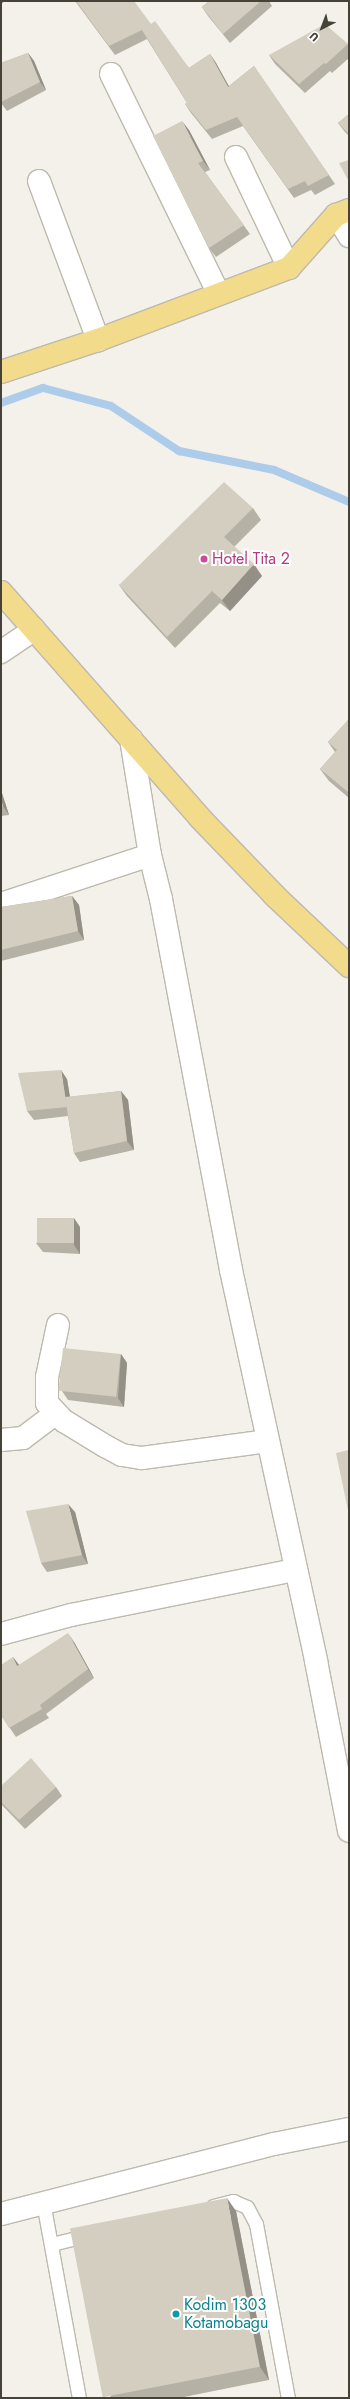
<!DOCTYPE html>
<html>
<head>
<meta charset="utf-8">
<style>
	body { margin:0 }
	#map { position:relative; width:350px; height:2399px; overflow:hidden; background:#f3f1ea; font-family:Jost,sans-serif }
	div>[style] { position:absolute }
	.stream>* { height:8px; margin:-4px; padding:0 4px; transform-origin:4px; border-radius:4px; background:#acccea }
	.roads { filter:drop-shadow(1px 0 #beb9ad) drop-shadow(-1px 0 #beb9ad) drop-shadow(0 1px #beb9ad) drop-shadow(0 -1px #beb9ad) }
	.service>* { height:13px; margin:-6.5px; padding:0 6.5px; transform-origin:6.5px; border-radius:6.5px; background:#fff }
	.minor>* { height:22px; margin:-11px; padding:0 11px; transform-origin:11px; border-radius:11px; background:#fff }
	.trunk>* { height:22px; margin:-11px; padding:0 11px; transform-origin:11px; border-radius:11px; background:#f3db8c }
	.wall>* { inset:0; background:#b6b1a5 }
	.shaded-wall>* { inset:0; background:#949086 }
	.building>* { inset:0; background:#d4cec0; transform-origin:0 0 }
	.dots>* { width:11px; height:11px; translate:-50% -50%; box-sizing:border-box; border:2px solid #fff; border-radius:50% }
	span { translate:-50% -50%; white-space:nowrap; text-align:center; line-height:1.15; -webkit-text-stroke:4px #fff; paint-order:stroke }
	.hotel-label { font-size:16px; color:#b23c85 }
	.left { translate:0 -50%; text-align:left }
	.culture-label { font-size:16px; color:#0d838f }
	.frame { position:absolute; inset:0; border:2px solid #474238; pointer-events:none }
	.north { position:absolute; left:302px; top:8px; width:40px; height:40px; -webkit-text-stroke:3px #fff; paint-order:stroke; rotate:222deg; font-size:11px; font-weight:700; line-height:16px; text-align:center; color:#474238 }
	.north::after { content:''; display:block; margin:auto; width:14px; height:18px; background:#474238; clip-path:polygon(50% 0,100% 100%,50% 72%,0 100%) }
</style>
</head>
<body>
<div id="map">
	<div class="stream">
		<i style="left:1px;top:403px;width:45px;rotate:-19.7deg"></i>
		<i style="left:43px;top:388px;width:70px;rotate:14.8deg"></i>
		<i style="left:111px;top:406px;width:82px;rotate:33.5deg"></i>
		<i style="left:179px;top:451px;width:97px;rotate:11.3deg"></i>
		<i style="left:274px;top:470px;width:82px;rotate:23.1deg"></i>
	</div>
	<div class="roads">
		<div class="service">
			<i style="left:43px;top:2202px;width:199px;rotate:79.6deg"></i>
			<i style="left:213px;top:2206px;width:21px;rotate:-14deg"></i>
			<i style="left:233px;top:2201px;width:15px;rotate:23deg"></i>
			<i style="left:247px;top:2207px;width:19px;rotate:62deg"></i>
			<i style="left:256px;top:2224px;width:177px;rotate:79.6deg"></i>
			<i style="left:52px;top:2244px;width:38px;rotate:-14deg"></i>
		</div>
		<div class="minor">
			<i style="left:111px;top:74px;width:245px;rotate:63.9deg"></i>
			<i style="left:236px;top:157px;width:123px;rotate:64.5deg"></i>
			<i style="left:39px;top:181px;width:170px;rotate:69.6deg"></i>
			<i style="left:336px;top:215px;width:25px;rotate:58deg"></i>
			<i style="left:1px;top:652px;width:40px;rotate:-34deg"></i>
			<i style="left:131px;top:739px;width:118px;rotate:80.7deg"></i>
			<i style="left:150px;top:855px;width:45px;rotate:76deg"></i>
			<i style="left:161px;top:899px;width:378px;rotate:79.3deg"></i>
			<i style="left:231px;top:1270px;width:400px;rotate:77.7deg"></i>
			<i style="left:316px;top:1661px;width:173px;rotate:79deg"></i>
			<i style="left:1px;top:904px;width:157px;rotate:-18.2deg"></i>
			<i style="left:58px;top:1325px;width:53px;rotate:101.9deg"></i>
			<i style="left:47px;top:1377px;width:26px;rotate:90deg"></i>
			<i style="left:47px;top:1403px;width:25px;rotate:47deg"></i>
			<i style="left:64px;top:1421px;width:48px;rotate:31.4deg"></i>
			<i style="left:105px;top:1446px;width:19px;rotate:28deg"></i>
			<i style="left:122px;top:1455px;width:20px;rotate:9deg"></i>
			<i style="left:142px;top:1458px;width:127px;rotate:-7.7deg"></i>
			<i style="left:1px;top:1440px;width:22px;rotate:-5deg"></i>
			<i style="left:23px;top:1438px;width:40px;rotate:-37deg"></i>
			<i style="left:1px;top:1634px;width:73px;rotate:-15.2deg"></i>
			<i style="left:71px;top:1615px;width:228px;rotate:-11.4deg"></i>
			<i style="left:1px;top:2214px;width:282px;rotate:-14.4deg"></i>
			<i style="left:274px;top:2144px;width:76px;rotate:-11.3deg"></i>
		</div>
		<div class="trunk">
			<i style="left:1px;top:372px;width:102px;rotate:-18.3deg"></i>
			<i style="left:98px;top:340px;width:204px;rotate:-20.7deg"></i>
			<i style="left:289px;top:268px;width:71px;rotate:-48.4deg"></i>
			<i style="left:336px;top:215px;width:14px;rotate:-21deg"></i>
			<i style="left:1px;top:592px;width:301px;rotate:48.6deg"></i>
			<i style="left:200px;top:818px;width:108px;rotate:46.1deg"></i>
			<i style="left:275px;top:896px;width:102px;rotate:43.4deg"></i>
		</div>
	</div>
	<div class="wall">
		<i style="clip-path:polygon(75px 1px,151px 24px,189px 68px,210px 54px,216px 63px,229px 86px,254px 66px,335px 184px,315px 195px,311px 190px,294px 198px,243px 126px,212px 139px,191px 113px,185px 104px,187px 103px,147px 39px,115px 55px)"></i>
		<i style="clip-path:polygon(209px 1px,269px 1px,272px 6px,230px 43px,208px 16px,202px 7px)"></i>
		<i style="clip-path:polygon(348px 44px,349px 45px,349px 58px,332px 73px,330px 71px,305px 93px,275px 64px,269px 55px)"></i>
		<i style="clip-path:polygon(28px 53px,34px 61px,46px 90px,7px 111px,1px 103px,1px 63px)"></i>
		<i style="clip-path:polygon(349px 114px,349px 136px,345px 132px,338px 123px)"></i>
		<i style="clip-path:polygon(189px 130px,210px 170px,205px 172px,250px 234px,216px 257px,209px 248px)"></i>
		<i style="clip-path:polygon(253px 508px,261px 520px,234px 547px,262px 576px,230px 611px,220px 603px,175px 648px,127px 596px,119px 585px)"></i>
		<i style="clip-path:polygon(349px 719px,349px 798px,329px 781px,320px 769px,335px 752px,328px 742px)"></i>
		<i style="clip-path:polygon(1px 790px,9px 815px,1px 816px)"></i>
		<i style="clip-path:polygon(72px 896px,79px 905px,84px 940px,1px 961px,1px 907px)"></i>
		<i style="clip-path:polygon(67px 1079px,70px 1097px,121px 1091px,128px 1100px,134px 1150px,80px 1162px,74px 1153px,68px 1116px,34px 1120px,27px 1111px)"></i>
		<i style="clip-path:polygon(80px 1227px,80px 1254px,43px 1252px,36px 1243px)"></i>
		<i style="clip-path:polygon(121px 1354px,127px 1363px,124px 1407px,68px 1400px,62px 1391px)"></i>
		<i style="clip-path:polygon(75px 1512px,88px 1564px,47px 1572px,41px 1563px)"></i>
		<i style="clip-path:polygon(74px 1642px,94px 1678px,46px 1714px,49px 1718px,16px 1737px,1px 1715px,13px 1657px,19px 1665px)"></i>
		<i style="clip-path:polygon(1px 1786px,56px 1787px,62px 1796px,25px 1829px,1px 1804px)"></i>
		<i style="clip-path:polygon(236px 2211px,269px 2380px,179px 2398px,111px 2398px,110px 2397px)"></i>
	</div>
	<div class="shaded-wall">
		<i style="clip-path:polygon(1px 1px,4px 1px,1px 5px)"></i>
		<i style="clip-path:polygon(28px 53px,34px 61px,46px 90px,40px 82px)"></i>
		<i style="clip-path:polygon(210px 54px,216px 63px,234px 96px,228px 87px)"></i>
		<i style="clip-path:polygon(182px 121px,189px 130px,210px 170px,203px 161px)"></i>
		<i style="clip-path:polygon(254px 564px,262px 576px,230px 611px,222px 600px)"></i>
		<i style="clip-path:polygon(1px 790px,9px 815px,3px 806px,1px 800px)"></i>
		<i style="clip-path:polygon(72px 896px,79px 905px,84px 940px,78px 931px)"></i>
		<i style="clip-path:polygon(61px 1070px,67px 1079px,73px 1116px,67px 1107px)"></i>
		<i style="clip-path:polygon(121px 1091px,128px 1100px,134px 1150px,127px 1141px)"></i>
		<i style="clip-path:polygon(74px 1218px,80px 1227px,80px 1254px,74px 1245px)"></i>
		<i style="clip-path:polygon(121px 1354px,127px 1363px,124px 1407px,118px 1398px)"></i>
		<i style="clip-path:polygon(68px 1504px,75px 1512px,88px 1564px,82px 1555px)"></i>
		<i style="clip-path:polygon(68px 1633px,74px 1642px,94px 1678px,88px 1669px)"></i>
		<i style="clip-path:polygon(13px 1657px,19px 1665px,17px 1666px)"></i>
		<i style="clip-path:polygon(227px 2198px,236px 2211px,269px 2380px,260px 2367px)"></i>
	</div>
	<div class="building">
		<i style="clip-path:polygon(76px 1px,134px 1px,151px 24px,155px 21px,189px 68px,210px 54px,228px 87px,254px 66px,329px 175px,308px 186px,305px 181px,288px 189px,237px 117px,206px 130px,185px 104px,187px 103px,142px 30px,109px 46px)"></i>
		<i style="clip-path:polygon(209px 1px,261px 1px,223px 34px,202px 7px)"></i>
		<i style="clip-path:polygon(325px 24px,348px 44px,326px 64px,324px 63px,299px 84px,269px 55px)"></i>
		<i style="clip-path:polygon(28px 53px,40px 82px,1px 102px,1px 63px)"></i>
		<i style="clip-path:polygon(349px 114px,349px 134px,338px 123px)"></i>
		<i style="clip-path:polygon(182px 121px,203px 161px,198px 163px,244px 225px,209px 248px,153px 136px)"></i>
		<i style="clip-path:polygon(349px 160px,349px 182px,339px 163px)"></i>
		<i style="clip-path:polygon(224px 482px,253px 508px,224px 537px,254px 564px,222px 600px,212px 591px,167px 637px,119px 585px)"></i>
		<i style="clip-path:polygon(349px 719px,349px 791px,348px 792px,320px 769px,337px 750px,328px 742px)"></i>
		<i style="clip-path:polygon(1px 800px,3px 806px,1px 806px)"></i>
		<i style="clip-path:polygon(72px 896px,78px 931px,1px 950px,1px 907px)"></i>
		<i style="clip-path:polygon(61px 1070px,67px 1107px,27px 1111px,18px 1073px)"></i>
		<i style="clip-path:polygon(121px 1091px,127px 1141px,74px 1153px,65px 1097px)"></i>
		<i style="left:37px;top:1218px;width:37px;height:25px"></i>
		<i style="left:63px;top:1348px;width:58px;height:43px;rotate:6deg"></i>
		<i style="clip-path:polygon(349px 1450px,349px 1515px,336px 1453px)"></i>
		<i style="clip-path:polygon(68px 1504px,82px 1555px,41px 1563px,26px 1511px)"></i>
		<i style="clip-path:polygon(68px 1633px,88px 1669px,40px 1705px,42px 1709px,9px 1728px,1px 1715px,1px 1665px,13px 1657px,17px 1666px)"></i>
		<i style="clip-path:polygon(31px 1758px,56px 1787px,19px 1820px,1px 1802px,1px 1786px)"></i>
		<i style="left:227px;top:2198px;width:172px;height:160px;rotate:79deg"></i>
	</div>
	<div class="dots">
		<i style="left:204px;top:559px;background:#d1479c"></i>
		<i style="left:176px;top:2314px;background:#0f9aa8"></i>
	</div>
	<div class="hotel-label">
		<span class="left" style="left:212px;top:559px">Hotel Tita 2</span>
	</div>
	<div class="culture-label">
		<span class="left" style="left:184px;top:2314px">Kodim 1303<br>Kotamobagu</span>
	</div>
	<div class="frame"></div>
	<div class="north">U</div>
</div>
</body>
</html>
